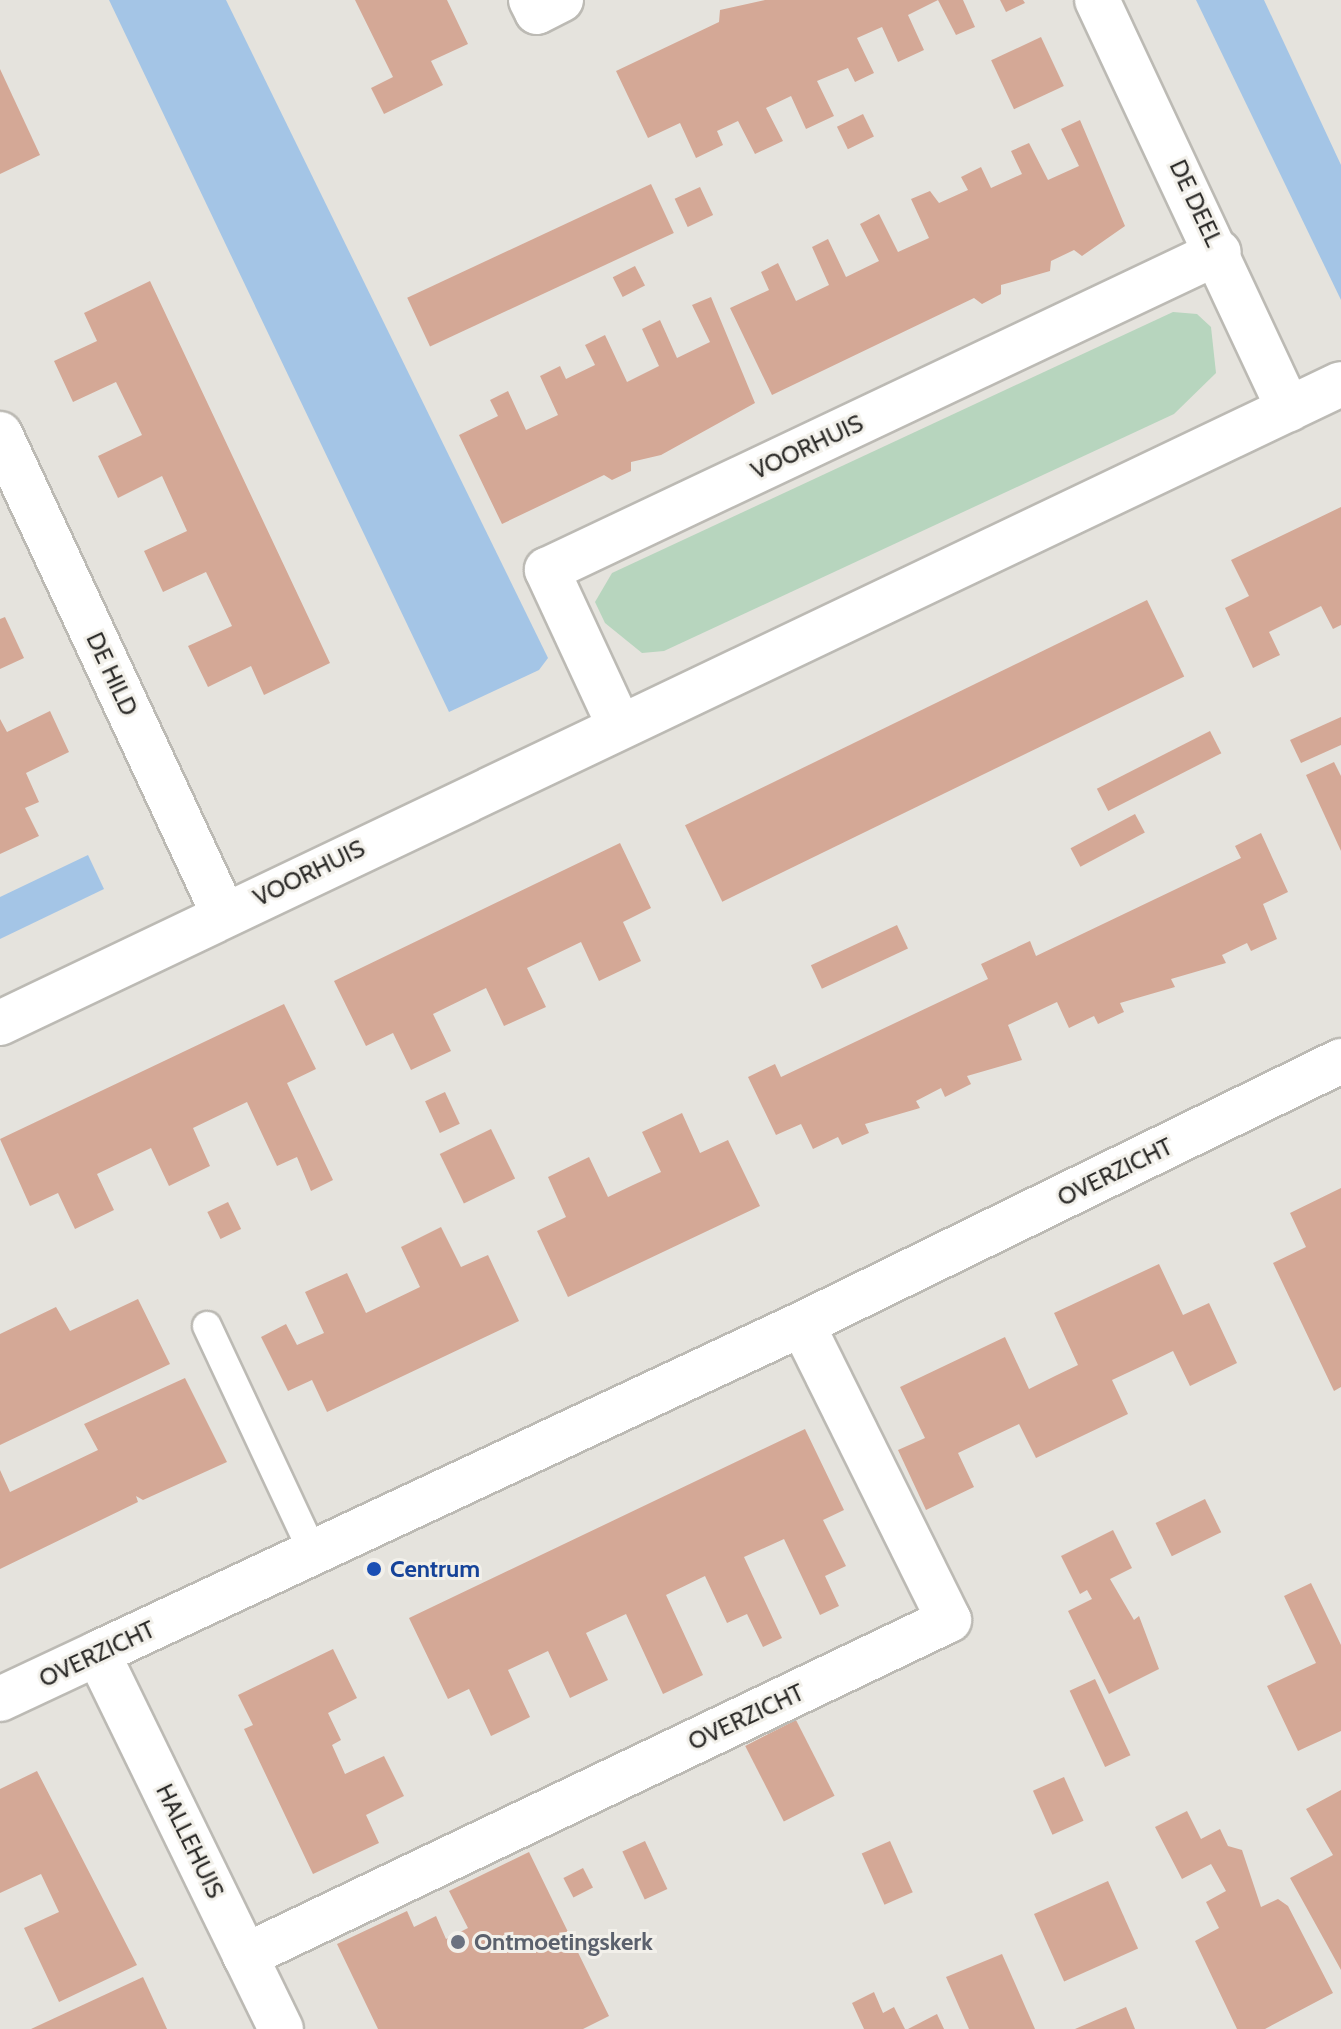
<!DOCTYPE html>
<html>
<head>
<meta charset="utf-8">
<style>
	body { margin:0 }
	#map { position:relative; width:1341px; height:2029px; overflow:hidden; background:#e5e3dd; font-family:Cabin,sans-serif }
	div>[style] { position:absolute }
	.green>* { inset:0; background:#b7d5be }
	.water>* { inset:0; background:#a4c5e6 }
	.building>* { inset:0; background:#d4a896; transform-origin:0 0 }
	.roads { filter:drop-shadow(2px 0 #bcbab4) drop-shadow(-2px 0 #bcbab4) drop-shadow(0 2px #bcbab4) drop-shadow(0 -2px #bcbab4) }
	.lane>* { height:28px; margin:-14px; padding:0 14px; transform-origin:14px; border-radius:14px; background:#fff }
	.street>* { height:44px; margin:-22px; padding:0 22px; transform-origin:22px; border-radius:22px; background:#fff }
	.secondary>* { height:44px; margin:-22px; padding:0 22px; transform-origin:22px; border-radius:22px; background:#fff }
	.dots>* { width:22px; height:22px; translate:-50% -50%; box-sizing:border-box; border:4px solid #f2f0ea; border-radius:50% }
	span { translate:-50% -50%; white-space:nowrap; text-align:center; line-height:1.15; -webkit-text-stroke:6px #f2f0ea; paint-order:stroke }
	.street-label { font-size:24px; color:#2d2c2a }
	.transit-label { font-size:24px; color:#164399; font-weight:700 }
	.left { translate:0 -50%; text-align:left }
	.worship-label { font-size:24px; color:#5b616d; font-weight:700 }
</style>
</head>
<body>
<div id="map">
	<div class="green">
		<i style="clip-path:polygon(1173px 312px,1197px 314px,1211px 327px,1216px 373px,1174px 414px,664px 651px,642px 653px,605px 623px,595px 602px,612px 573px)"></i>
	</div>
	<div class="water">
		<i style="clip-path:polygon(109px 0,226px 0,548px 658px,539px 670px,449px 712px)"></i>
		<i style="clip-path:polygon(1196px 0,1264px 0,1341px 165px,1341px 300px)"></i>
		<i style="clip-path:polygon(88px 855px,104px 889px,0 939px,0 897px)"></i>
	</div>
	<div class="building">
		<i style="clip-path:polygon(355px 0,447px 0,468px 44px,431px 61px,443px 85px,384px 114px,371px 88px,393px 77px)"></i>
		<i style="clip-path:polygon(765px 0,938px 0,908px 15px,924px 50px,898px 62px,882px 27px,857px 38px,874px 73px,855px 82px,848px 68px,817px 81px,834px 116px,806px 129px,791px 96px,766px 108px,783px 141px,755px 154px,738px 121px,717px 131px,723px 145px,696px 158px,680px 123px,648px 138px,616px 71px,719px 22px,720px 10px)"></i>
		<i style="clip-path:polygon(938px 0,963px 0,975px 27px,956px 35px)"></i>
		<i style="clip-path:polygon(1000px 0,1023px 0,1025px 3px,1006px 12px)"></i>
		<i style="left:1041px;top:37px;width:54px;height:55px;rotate:65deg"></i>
		<i style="clip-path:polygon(0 69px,40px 155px,0 174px)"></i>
		<i style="left:863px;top:114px;width:25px;height:29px;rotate:64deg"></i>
		<i style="clip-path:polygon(1080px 120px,1125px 226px,1082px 256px,1074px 250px,1051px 261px,1050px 271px,1001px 285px,1001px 294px,982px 304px,974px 298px,772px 395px,730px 308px,769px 290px,761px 272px,778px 263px,796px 301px,829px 285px,812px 247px,828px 239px,846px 277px,879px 261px,860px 224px,879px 214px,898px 252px,929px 238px,911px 199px,930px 191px,939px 203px,968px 190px,961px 177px,981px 167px,991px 188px,1022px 174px,1011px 151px,1029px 143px,1048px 180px,1079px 166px,1061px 129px)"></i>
		<i style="left:651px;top:184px;width:54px;height:269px;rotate:65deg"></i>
		<i style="left:700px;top:187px;width:31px;height:28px;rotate:65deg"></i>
		<i style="left:635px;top:266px;width:22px;height:25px;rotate:63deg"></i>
		<i style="clip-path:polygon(150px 281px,330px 663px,264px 695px,251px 666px,208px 687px,188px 646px,232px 626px,206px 572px,163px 592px,144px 551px,187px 531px,162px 476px,118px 498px,98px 456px,142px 435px,116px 382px,73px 402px,54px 361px,97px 341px,84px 313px)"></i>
		<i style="clip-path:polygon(711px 297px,755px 403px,661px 455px,631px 462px,631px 471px,612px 480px,604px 475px,502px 524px,459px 435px,498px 416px,490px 400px,508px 391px,526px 430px,558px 415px,540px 376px,560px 366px,566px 379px,595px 365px,585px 345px,605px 335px,627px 382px,659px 366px,642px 329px,660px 320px,677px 358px,710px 342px,692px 305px)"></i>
		<i style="clip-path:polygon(1341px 507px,1341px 625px,1333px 629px,1321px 606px,1269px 632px,1280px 655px,1253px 668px,1225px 608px,1249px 596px,1231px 560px)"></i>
		<i style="left:1147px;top:600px;width:85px;height:514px;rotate:64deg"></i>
		<i style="clip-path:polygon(5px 617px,24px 658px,0 669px,0 619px)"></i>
		<i style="clip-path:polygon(50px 711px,69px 752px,26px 773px,39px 802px,25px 808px,39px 836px,0 854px,0 719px,7px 732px)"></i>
		<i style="clip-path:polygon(1341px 717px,1341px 745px,1301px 763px,1290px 740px)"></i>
		<i style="left:1210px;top:731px;width:25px;height:127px;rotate:63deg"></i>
		<i style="clip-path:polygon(1334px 762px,1341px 776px,1341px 851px,1306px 775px)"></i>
		<i style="left:1135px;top:814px;width:21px;height:73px;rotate:62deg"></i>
		<i style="clip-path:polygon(1261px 833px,1288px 892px,1263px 904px,1277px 939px,1251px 951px,1247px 943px,1222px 955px,1226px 963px,1171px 979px,1175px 987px,1120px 1003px,1124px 1012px,1098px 1024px,1094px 1016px,1069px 1028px,1057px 1002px,1008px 1025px,1022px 1060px,967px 1076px,971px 1084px,945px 1097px,941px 1088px,916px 1101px,920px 1108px,865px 1124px,869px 1133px,842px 1145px,838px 1137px,813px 1149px,801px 1124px,776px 1135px,748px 1077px,775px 1064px,781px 1077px,988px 979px,981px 964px,1030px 941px,1036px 956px,1241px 858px,1235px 846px)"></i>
		<i style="clip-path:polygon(620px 843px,651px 908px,623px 922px,641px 961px,599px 981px,581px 942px,556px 954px,527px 968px,546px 1007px,504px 1026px,486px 988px,433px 1014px,451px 1051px,411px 1070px,393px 1033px,366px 1046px,334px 981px)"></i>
		<i style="left:897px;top:925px;width:26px;height:95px;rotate:65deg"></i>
		<i style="clip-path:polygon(284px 1004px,316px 1069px,287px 1083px,333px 1180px,311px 1191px,297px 1157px,277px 1166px,247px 1102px,193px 1128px,210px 1166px,169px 1186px,151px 1148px,97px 1174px,114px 1210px,75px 1229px,58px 1193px,30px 1206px,0 1139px)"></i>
		<i style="left:445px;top:1092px;width:35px;height:22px;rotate:65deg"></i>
		<i style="clip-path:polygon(682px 1113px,700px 1153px,728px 1140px,760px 1206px,568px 1297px,537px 1231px,566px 1217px,548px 1177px,589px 1157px,608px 1197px,633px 1185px,661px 1172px,642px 1132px)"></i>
		<i style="left:491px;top:1129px;width:55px;height:57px;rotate:64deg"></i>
		<i style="clip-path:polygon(1341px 1188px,1341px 1387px,1334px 1391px,1273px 1263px,1306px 1247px,1290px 1213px)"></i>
		<i style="left:228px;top:1202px;width:30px;height:23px;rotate:64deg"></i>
		<i style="clip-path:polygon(441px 1227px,461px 1267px,488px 1255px,519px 1321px,327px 1412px,312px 1380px,288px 1391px,261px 1337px,286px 1324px,297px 1345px,324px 1333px,305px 1292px,347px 1273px,366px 1313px,420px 1287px,401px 1247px)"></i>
		<i style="clip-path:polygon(1159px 1264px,1183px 1315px,1209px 1303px,1237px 1363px,1190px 1386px,1173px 1351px,1142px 1366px,1112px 1380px,1128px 1414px,1036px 1458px,1019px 1424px,958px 1453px,974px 1487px,926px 1510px,898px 1450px,925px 1438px,900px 1387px,1005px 1337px,1029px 1389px,1055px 1376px,1078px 1365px,1054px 1313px)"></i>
		<i style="clip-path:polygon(138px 1299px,170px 1364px,0 1445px,0 1334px,56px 1307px,70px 1331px)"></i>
		<i style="clip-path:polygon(185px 1378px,227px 1462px,143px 1500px,136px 1496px,138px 1502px,0 1569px,0 1470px,10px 1492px,98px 1450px,84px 1424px)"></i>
		<i style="clip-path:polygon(805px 1429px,844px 1510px,823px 1520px,846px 1566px,825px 1576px,839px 1606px,820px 1615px,784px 1539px,744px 1557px,782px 1638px,763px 1647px,747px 1614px,727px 1623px,705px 1576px,666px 1595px,703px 1675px,663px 1694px,626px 1614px,586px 1633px,608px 1680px,570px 1698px,548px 1651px,508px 1670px,530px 1717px,512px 1726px,491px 1736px,469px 1689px,448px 1699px,409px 1618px)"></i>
		<i style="left:1205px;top:1499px;width:37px;height:55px;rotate:64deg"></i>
		<i style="clip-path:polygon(1113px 1530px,1132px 1568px,1110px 1579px,1134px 1620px,1139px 1616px,1159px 1669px,1109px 1694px,1068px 1611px,1092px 1599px,1087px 1590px,1080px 1594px,1061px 1556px)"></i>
		<i style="clip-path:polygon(1311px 1583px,1341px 1645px,1341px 1731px,1298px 1751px,1267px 1686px,1316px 1663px,1284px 1596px)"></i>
		<i style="clip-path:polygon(333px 1649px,357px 1698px,328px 1713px,341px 1740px,332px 1745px,345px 1774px,384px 1756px,404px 1796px,366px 1815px,379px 1843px,313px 1874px,244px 1729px,253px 1725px,238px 1695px)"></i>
		<i style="left:1095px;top:1679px;width:84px;height:28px;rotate:65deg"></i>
		<i style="left:796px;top:1720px;width:85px;height:57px;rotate:63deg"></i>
		<i style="clip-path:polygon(37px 1771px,137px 1965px,59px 2002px,24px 1928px,59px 1912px,41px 1874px,0 1893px,0 1789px)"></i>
		<i style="left:1064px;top:1777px;width:48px;height:34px;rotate:66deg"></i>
		<i style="clip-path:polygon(1341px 1790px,1341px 1970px,1290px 1878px,1333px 1855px,1306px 1809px)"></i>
		<i style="clip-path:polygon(1187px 1811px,1201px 1839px,1220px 1829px,1228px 1846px,1242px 1850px,1261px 1907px,1278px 1899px,1288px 1906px,1333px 1993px,1265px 2029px,1237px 2029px,1195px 1941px,1219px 1928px,1206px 1902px,1226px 1891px,1211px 1864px,1182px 1879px,1155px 1827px)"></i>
		<i style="left:645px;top:1841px;width:53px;height:25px;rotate:65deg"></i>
		<i style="left:890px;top:1841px;width:56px;height:31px;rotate:66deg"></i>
		<i style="clip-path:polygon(529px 1852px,609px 2016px,583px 2029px,378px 2029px,337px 1944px,407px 1911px,414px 1927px,436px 1916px,446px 1939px,468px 1928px,449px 1891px)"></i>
		<i style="left:583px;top:1868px;width:22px;height:22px;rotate:63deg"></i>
		<i style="left:1108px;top:1881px;width:74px;height:81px;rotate:66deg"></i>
		<i style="clip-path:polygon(1002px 1954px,1035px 2029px,969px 2029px,946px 1977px)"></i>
		<i style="clip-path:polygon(143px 1977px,167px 2029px,31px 2029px)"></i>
		<i style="clip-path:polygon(874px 1992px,883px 2013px,894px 2007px,905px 2029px,864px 2029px,852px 2003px)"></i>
		<i style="clip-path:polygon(1126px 2007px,1135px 2029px,1075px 2029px)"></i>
		<i style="clip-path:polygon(937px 2014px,944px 2029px,908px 2029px)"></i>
	</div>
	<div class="roads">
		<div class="lane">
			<i style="left:207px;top:1326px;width:250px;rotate:64.9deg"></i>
		</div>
		<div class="street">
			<i style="left:531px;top:0;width:13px;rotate:63deg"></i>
			<i style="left:537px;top:12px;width:27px;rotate:-27deg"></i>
			<i style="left:1097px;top:0;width:452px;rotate:64.9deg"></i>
			<i style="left:0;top:434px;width:531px;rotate:65.03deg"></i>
			<i style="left:618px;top:723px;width:169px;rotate:-114.9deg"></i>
			<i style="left:547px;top:570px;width:743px;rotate:-25.32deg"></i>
			<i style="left:0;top:1023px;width:1485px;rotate:-25.48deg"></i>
			<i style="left:0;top:1699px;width:108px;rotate:-25.1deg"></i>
			<i style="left:245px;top:1956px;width:780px;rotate:-25.51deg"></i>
			<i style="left:949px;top:1620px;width:330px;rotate:-116.4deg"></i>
		</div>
		<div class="secondary">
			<i style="left:281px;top:2029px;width:418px;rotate:-116deg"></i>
			<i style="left:98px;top:1653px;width:777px;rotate:-25.05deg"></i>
			<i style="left:802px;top:1324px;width:600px;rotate:-26.01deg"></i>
		</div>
	</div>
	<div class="dots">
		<i style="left:374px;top:1569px;background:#1a4fb4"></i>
		<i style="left:458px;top:1942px;background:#6b7280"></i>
	</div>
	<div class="street-label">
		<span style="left:1196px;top:203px;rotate:65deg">DE DEEL</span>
		<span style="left:807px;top:447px;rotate:-25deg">VOORHUIS</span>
		<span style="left:112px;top:674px;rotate:65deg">DE HILD</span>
		<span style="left:309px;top:873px;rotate:-26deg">VOORHUIS</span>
		<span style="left:1115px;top:1172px;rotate:-26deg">OVERZICHT</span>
		<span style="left:97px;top:1654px;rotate:-25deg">OVERZICHT</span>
		<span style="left:746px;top:1717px;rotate:-25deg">OVERZICHT</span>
		<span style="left:190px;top:1841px;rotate:64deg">HALLEHUIS</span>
	</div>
	<div class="transit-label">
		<span class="left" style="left:390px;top:1569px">Centrum</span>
	</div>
	<div class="worship-label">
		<span class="left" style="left:474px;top:1942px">Ontmoetingskerk</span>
	</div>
</div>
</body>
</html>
